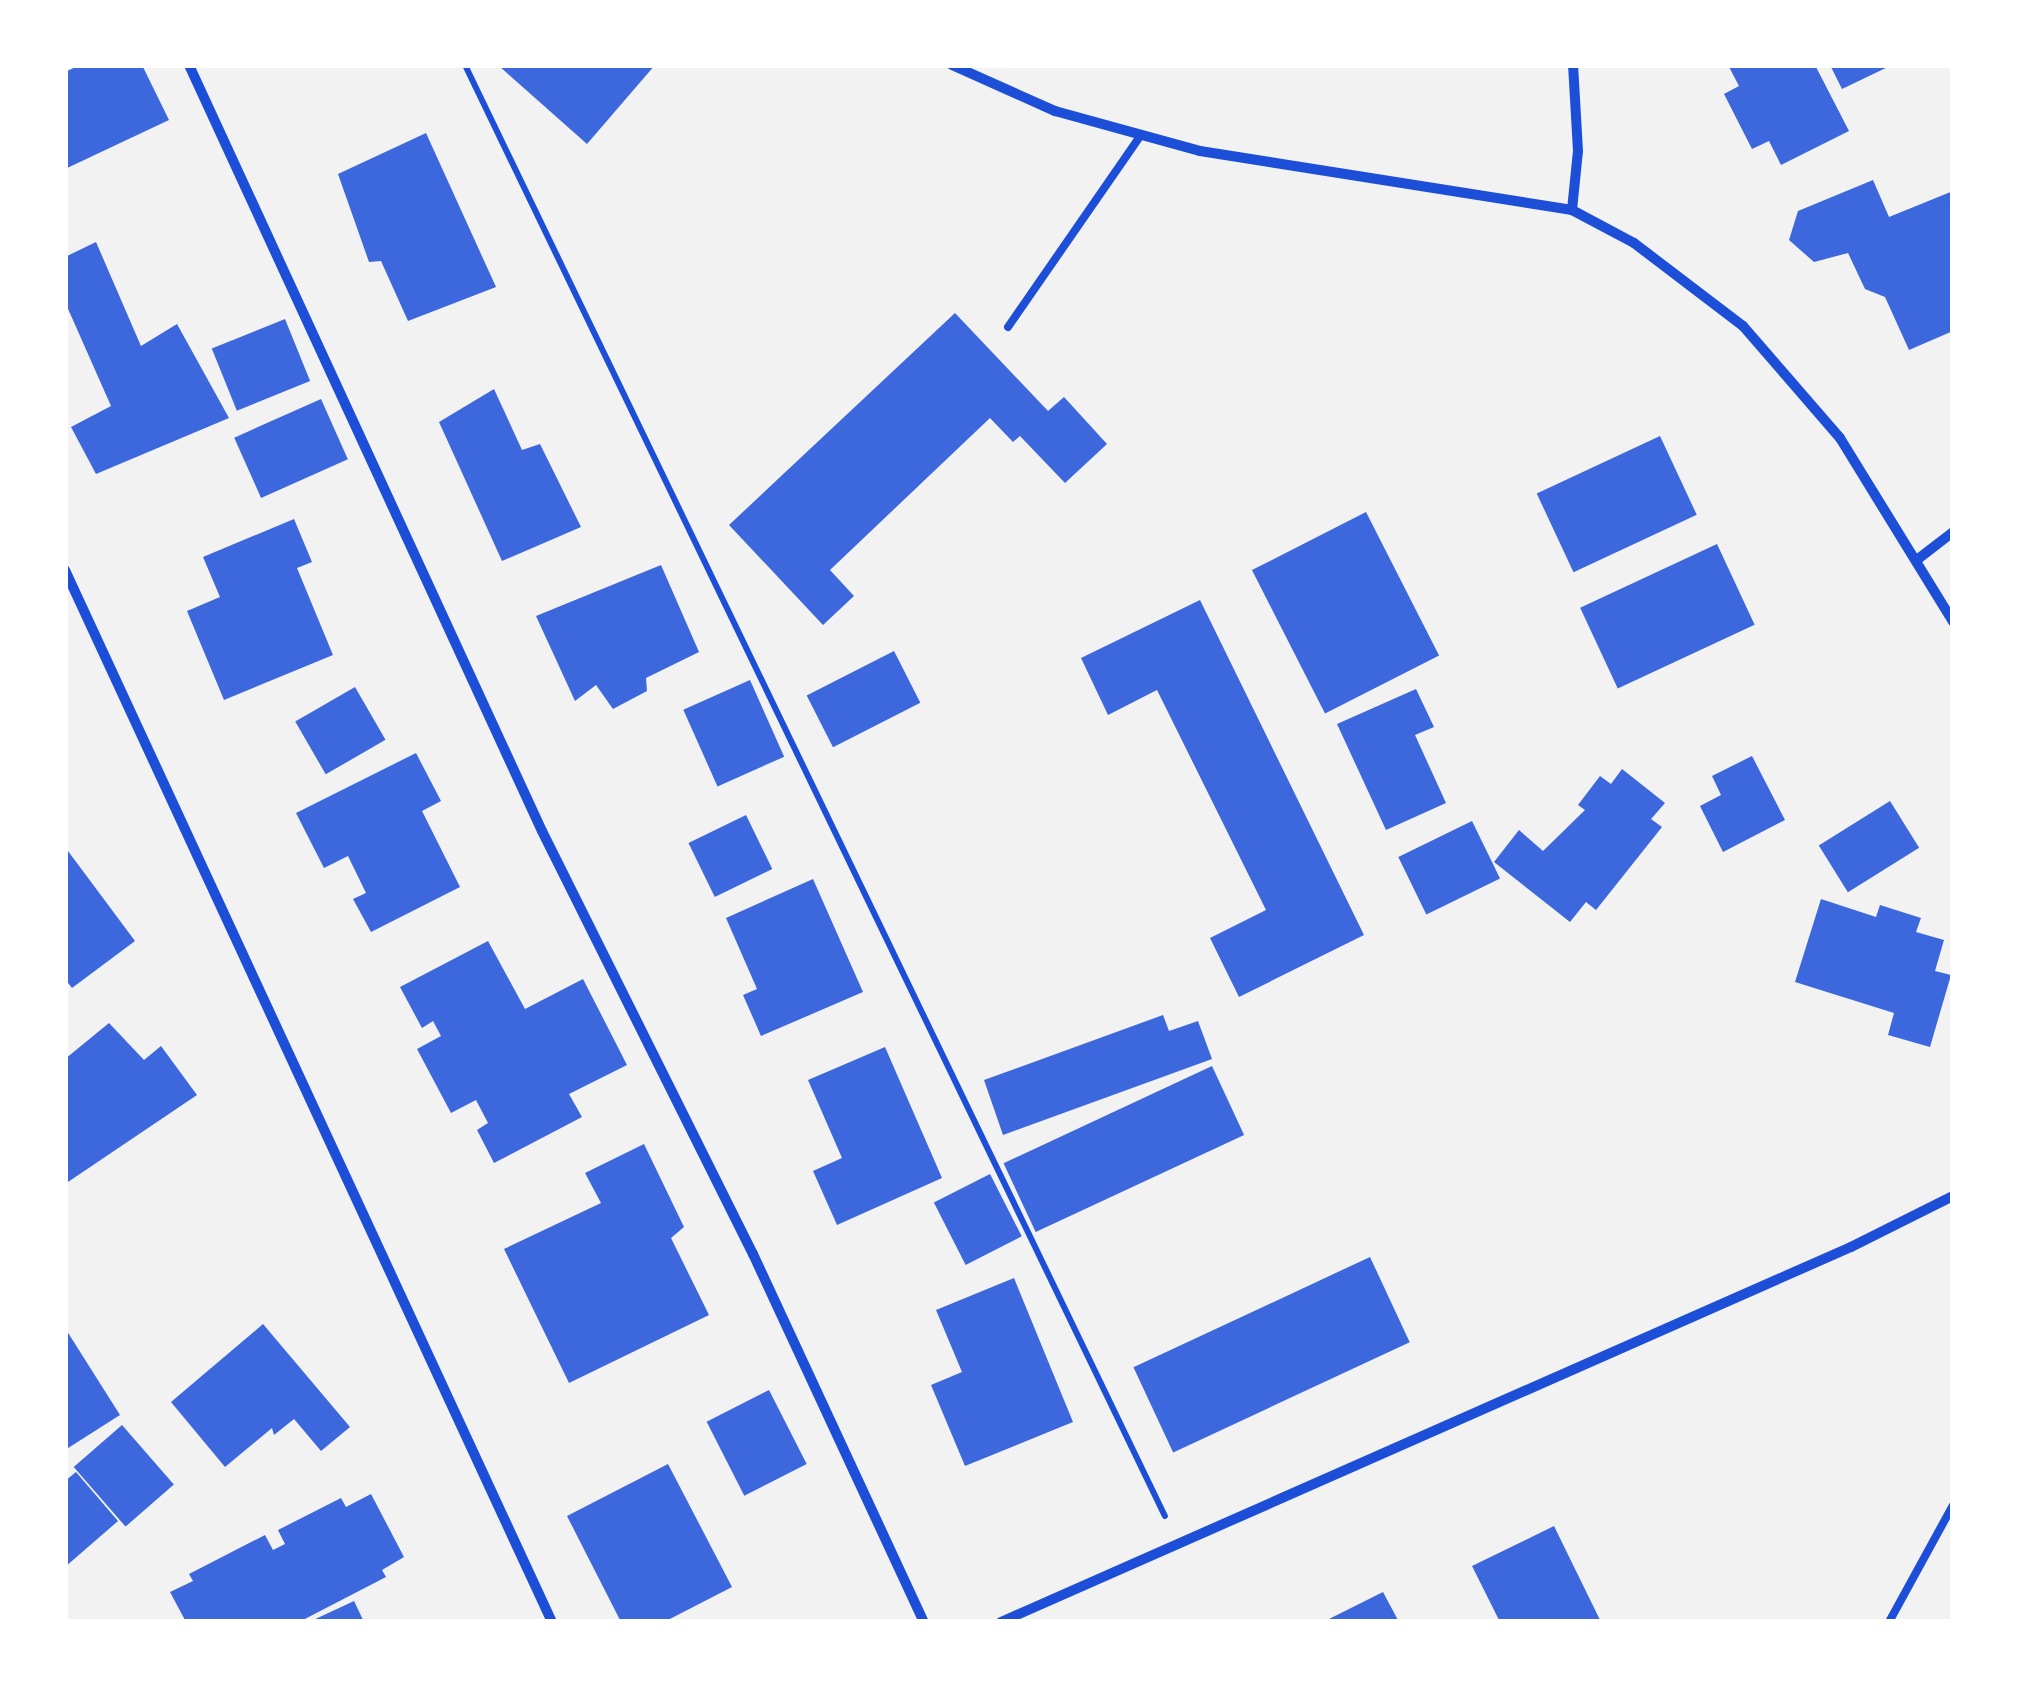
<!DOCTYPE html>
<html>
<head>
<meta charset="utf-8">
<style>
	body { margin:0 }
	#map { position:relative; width:2018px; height:1687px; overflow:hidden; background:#f2f2f2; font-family:Merriweather,serif }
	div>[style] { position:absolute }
	.building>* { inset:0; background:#3d67dc; transform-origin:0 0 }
	.path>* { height:6px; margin:-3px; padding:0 3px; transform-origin:3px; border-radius:3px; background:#1d4ed8 }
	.service>* { height:8px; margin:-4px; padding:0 4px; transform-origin:4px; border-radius:4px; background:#1d4ed8 }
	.minor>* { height:10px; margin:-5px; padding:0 5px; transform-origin:5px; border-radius:5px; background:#1d4ed8 }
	span { translate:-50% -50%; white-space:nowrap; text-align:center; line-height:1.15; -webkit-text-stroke:8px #fff; paint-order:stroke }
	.frame { position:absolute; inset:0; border:68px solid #fff; pointer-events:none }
</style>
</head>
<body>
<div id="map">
	<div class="building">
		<i style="clip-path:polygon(80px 65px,142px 65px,169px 120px,65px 169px,65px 72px)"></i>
		<i style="clip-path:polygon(498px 65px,655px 65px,587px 144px)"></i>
		<i style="clip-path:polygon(1728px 65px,1815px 65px,1849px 131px,1781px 165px,1769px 141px,1752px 149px,1724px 94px,1739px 86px)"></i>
		<i style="clip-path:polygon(1830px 65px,1892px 65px,1842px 89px)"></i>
		<i style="clip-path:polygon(426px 133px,496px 287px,408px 321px,381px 261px,369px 262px,338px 174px)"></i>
		<i style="clip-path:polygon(1873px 180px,1889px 217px,1953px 191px,1953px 331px,1909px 350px,1885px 297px,1865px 289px,1848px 253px,1814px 262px,1789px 240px,1798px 211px)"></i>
		<i style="clip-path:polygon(96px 242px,141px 346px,177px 324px,229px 418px,96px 474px,71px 427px,111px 406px,65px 302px,65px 257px)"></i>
		<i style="clip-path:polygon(955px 313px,1048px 411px,1064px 397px,1107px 444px,1065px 483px,1020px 436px,1013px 442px,990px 418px,830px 570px,854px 596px,823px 625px,729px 525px)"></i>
		<i style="left:285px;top:319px;width:67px;height:79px;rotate:68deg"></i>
		<i style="clip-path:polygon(494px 389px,522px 450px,540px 444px,581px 527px,502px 561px,439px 422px)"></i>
		<i style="left:321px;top:399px;width:66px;height:95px;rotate:66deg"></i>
		<i style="left:1660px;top:436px;width:87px;height:136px;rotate:65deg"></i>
		<i style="left:1366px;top:512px;width:161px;height:128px;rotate:63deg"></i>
		<i style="clip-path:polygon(294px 519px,312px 562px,297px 568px,333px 655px,224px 700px,187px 611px,220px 597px,203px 557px)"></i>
		<i style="left:1717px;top:544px;width:89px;height:151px;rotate:65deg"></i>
		<i style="clip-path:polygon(661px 565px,699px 652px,646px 678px,647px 691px,613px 709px,596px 685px,575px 701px,536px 616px)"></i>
		<i style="clip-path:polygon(1200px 600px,1364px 935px,1239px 997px,1210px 938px,1266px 910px,1157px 690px,1108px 715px,1081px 658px)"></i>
		<i style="left:894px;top:651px;width:58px;height:98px;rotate:63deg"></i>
		<i style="left:750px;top:680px;width:84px;height:73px;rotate:66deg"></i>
		<i style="left:355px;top:687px;width:61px;height:69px;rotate:60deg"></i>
		<i style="clip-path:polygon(1416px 689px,1434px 727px,1415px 735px,1446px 803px,1386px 830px,1337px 724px)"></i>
		<i style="clip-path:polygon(416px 753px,441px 801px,422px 811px,460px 887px,371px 932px,353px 899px,366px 893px,348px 856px,324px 868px,296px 813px)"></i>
		<i style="clip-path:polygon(1752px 756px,1785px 820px,1723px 852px,1700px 806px,1721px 795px,1712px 776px)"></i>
		<i style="clip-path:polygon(1622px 769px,1665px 803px,1651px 819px,1662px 827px,1596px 910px,1586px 902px,1570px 922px,1494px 862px,1519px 830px,1543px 851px,1585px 810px,1578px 805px,1600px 776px,1611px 784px)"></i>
		<i style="left:1890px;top:801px;width:55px;height:84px;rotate:58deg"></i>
		<i style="left:746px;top:815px;width:60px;height:64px;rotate:64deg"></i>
		<i style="left:1472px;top:821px;width:64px;height:82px;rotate:64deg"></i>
		<i style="clip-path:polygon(65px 847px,135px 941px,72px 988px,65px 979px)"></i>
		<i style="clip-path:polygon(813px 879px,863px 992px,761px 1036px,743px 995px,757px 989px,726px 918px)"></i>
		<i style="clip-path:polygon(1821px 899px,1876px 917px,1880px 905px,1921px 918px,1916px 932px,1944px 940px,1935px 971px,1951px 975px,1930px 1047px,1888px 1035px,1894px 1013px,1795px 982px)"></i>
		<i style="clip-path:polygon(488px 941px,525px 1009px,583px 979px,627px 1065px,569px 1094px,582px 1117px,494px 1163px,477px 1130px,488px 1123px,476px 1100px,451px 1113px,417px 1049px,441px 1036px,433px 1021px,422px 1028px,400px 987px)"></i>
		<i style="clip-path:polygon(1163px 1015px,1169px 1031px,1198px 1021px,1212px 1059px,1003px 1135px,984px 1080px)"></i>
		<i style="clip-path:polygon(109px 1023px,144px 1060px,161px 1046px,197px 1095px,65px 1184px,65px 1059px)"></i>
		<i style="clip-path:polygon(885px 1047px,942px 1178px,837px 1225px,813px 1171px,842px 1158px,808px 1080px)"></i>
		<i style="left:1212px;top:1066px;width:76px;height:230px;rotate:65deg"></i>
		<i style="clip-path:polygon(644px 1144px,684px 1227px,671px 1238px,709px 1315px,569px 1383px,504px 1249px,601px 1203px,585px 1173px)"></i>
		<i style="left:990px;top:1174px;width:70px;height:63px;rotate:63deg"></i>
		<i style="left:1370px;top:1257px;width:94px;height:261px;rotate:65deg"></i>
		<i style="clip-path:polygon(1014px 1278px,1073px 1422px,965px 1466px,931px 1385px,962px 1372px,936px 1310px)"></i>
		<i style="clip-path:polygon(263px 1324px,350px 1427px,321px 1451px,294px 1419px,274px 1435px,272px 1428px,225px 1467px,171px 1402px)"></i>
		<i style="clip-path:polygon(65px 1328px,120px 1415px,65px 1450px)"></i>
		<i style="left:769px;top:1390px;width:83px;height:70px;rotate:63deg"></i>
		<i style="left:122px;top:1425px;width:79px;height:64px;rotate:49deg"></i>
		<i style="clip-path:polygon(668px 1464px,732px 1587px,664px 1622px,621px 1622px,567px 1516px)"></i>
		<i style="clip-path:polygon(76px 1472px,118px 1521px,65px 1567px,65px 1481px)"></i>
		<i style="clip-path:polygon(371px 1494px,404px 1557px,382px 1570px,386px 1577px,299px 1622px,186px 1622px,170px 1592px,193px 1581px,189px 1574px,265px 1535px,273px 1550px,285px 1544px,278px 1530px,341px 1498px,346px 1507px)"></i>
		<i style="clip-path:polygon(1554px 1526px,1601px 1622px,1500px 1622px,1472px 1566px)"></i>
		<i style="clip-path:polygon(1383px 1592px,1399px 1622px,1323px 1622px)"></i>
		<i style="clip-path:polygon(354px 1601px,364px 1622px,309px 1622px)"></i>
	</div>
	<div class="path">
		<i style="left:465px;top:65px;width:1611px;rotate:64.25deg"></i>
	</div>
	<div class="service">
		<i style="left:1008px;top:327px;width:234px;rotate:-55.3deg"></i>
		<i style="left:1889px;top:1622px;width:133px;rotate:-61.3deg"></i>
	</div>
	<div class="minor">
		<i style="left:189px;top:65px;width:843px;rotate:65.26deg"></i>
		<i style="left:542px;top:831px;width:473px;rotate:63.5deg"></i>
		<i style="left:753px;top:1254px;width:406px;rotate:65.1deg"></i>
		<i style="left:952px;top:65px;width:113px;rotate:24.1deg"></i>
		<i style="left:1055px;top:111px;width:150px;rotate:15.4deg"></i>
		<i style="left:1200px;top:151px;width:377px;rotate:9deg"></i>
		<i style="left:1572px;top:210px;width:70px;rotate:28deg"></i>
		<i style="left:1634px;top:243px;width:137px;rotate:37.3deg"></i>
		<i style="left:1743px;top:326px;width:148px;rotate:49.1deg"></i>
		<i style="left:1840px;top:438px;width:216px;rotate:58.4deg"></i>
		<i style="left:1572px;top:210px;width:59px;rotate:-84.2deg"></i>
		<i style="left:1578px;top:151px;width:86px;rotate:-93.3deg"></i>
		<i style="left:1918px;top:559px;width:44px;rotate:-37.6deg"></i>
		<i style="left:65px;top:570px;width:1159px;rotate:65.16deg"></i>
		<i style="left:1001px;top:1622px;width:929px;rotate:-23.81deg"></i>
		<i style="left:1851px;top:1247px;width:114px;rotate:-26.6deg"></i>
	</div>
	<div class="frame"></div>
</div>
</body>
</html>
